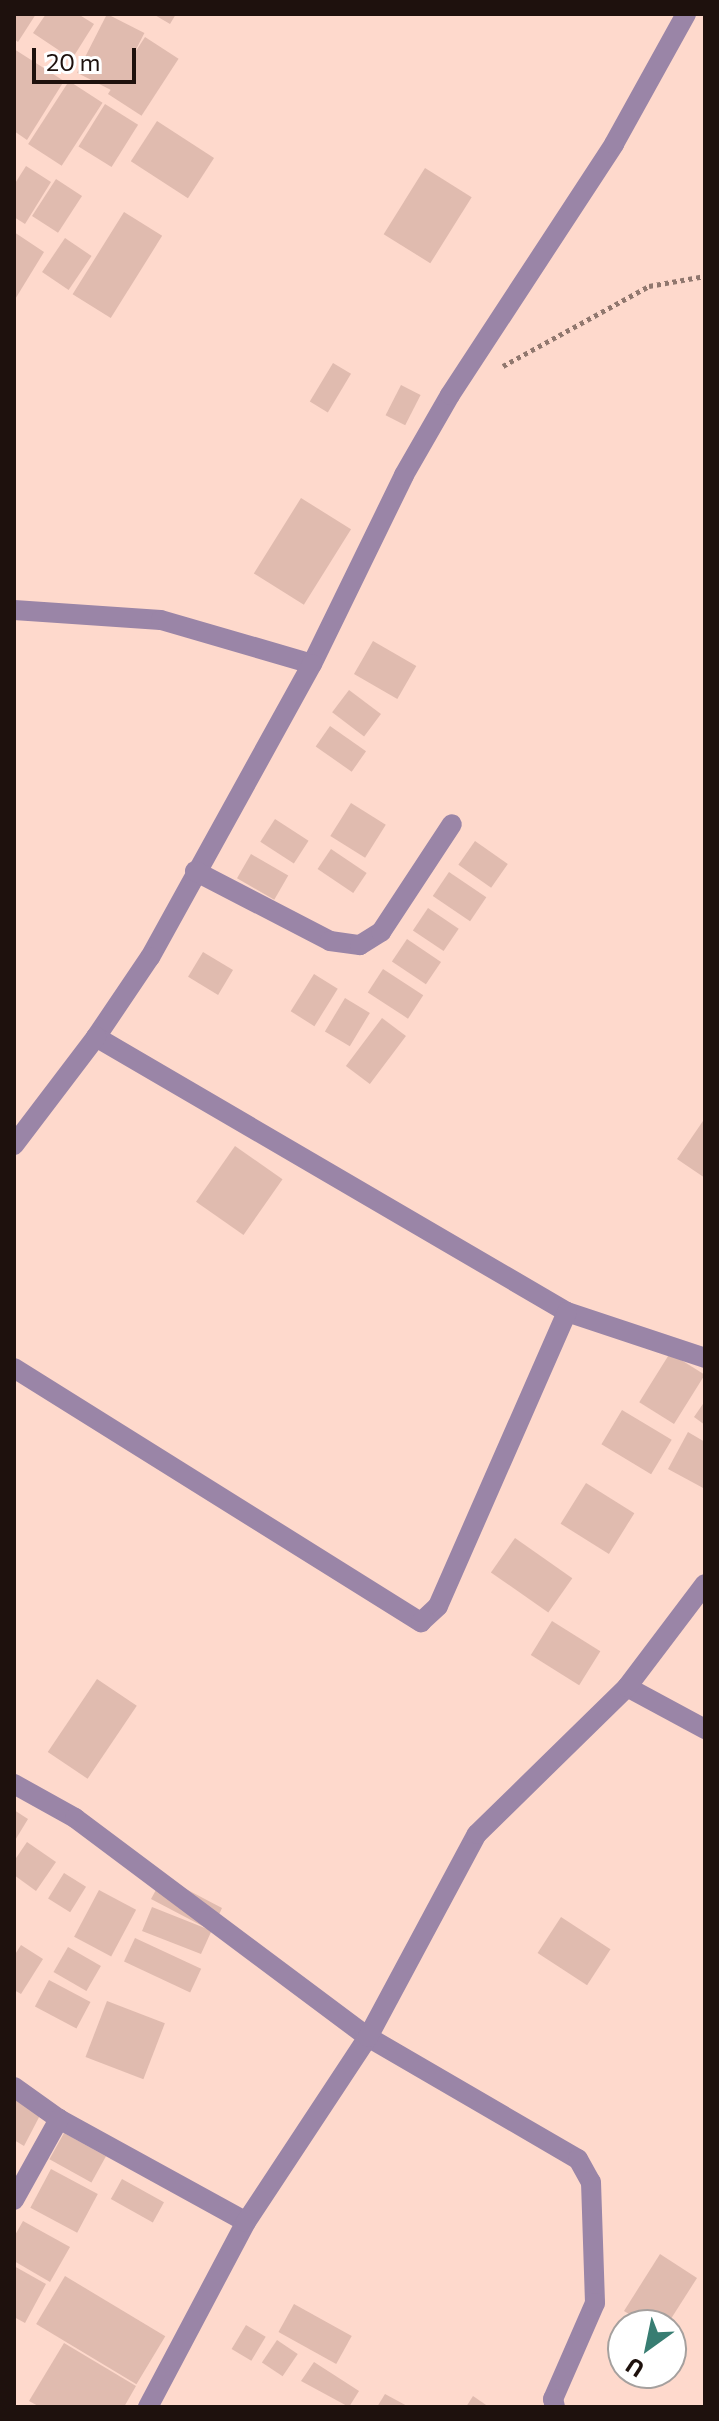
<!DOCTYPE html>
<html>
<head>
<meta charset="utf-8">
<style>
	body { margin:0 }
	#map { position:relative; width:719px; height:2421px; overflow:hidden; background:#fed9cc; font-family:Commissioner,sans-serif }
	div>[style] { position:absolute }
	.building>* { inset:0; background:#e0bbaf; transform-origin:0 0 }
	.path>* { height:5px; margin-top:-2.5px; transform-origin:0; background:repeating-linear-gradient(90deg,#90776e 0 4px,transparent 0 8px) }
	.minor>* { height:20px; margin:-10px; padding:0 10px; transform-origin:10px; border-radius:10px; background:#9a85a7 }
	span { translate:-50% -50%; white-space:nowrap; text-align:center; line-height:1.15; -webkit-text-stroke:7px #fff; paint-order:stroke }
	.frame { position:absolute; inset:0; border:16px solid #1e110d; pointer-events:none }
	.north { position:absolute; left:607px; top:2309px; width:80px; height:80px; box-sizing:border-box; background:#fff; border:2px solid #a5a09e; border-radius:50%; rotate:213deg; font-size:22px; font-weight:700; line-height:32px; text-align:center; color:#1e110d }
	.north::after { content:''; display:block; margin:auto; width:28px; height:36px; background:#387d72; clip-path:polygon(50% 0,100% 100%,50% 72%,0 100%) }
	.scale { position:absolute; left:32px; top:48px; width:104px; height:36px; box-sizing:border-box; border:4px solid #1e110d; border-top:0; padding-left:10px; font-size:24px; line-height:28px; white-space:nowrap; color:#1e110d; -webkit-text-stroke:6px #fff; paint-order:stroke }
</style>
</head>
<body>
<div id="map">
	<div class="building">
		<i style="clip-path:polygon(14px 14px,36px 14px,18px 42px,14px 39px)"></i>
		<i style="clip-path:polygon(46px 14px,78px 14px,94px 24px,72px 59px,33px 33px)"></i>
		<i style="left:107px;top:14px;width:42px;height:66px;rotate:27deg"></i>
		<i style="clip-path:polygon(153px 14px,176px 14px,170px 24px)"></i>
		<i style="left:145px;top:37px;width:40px;height:68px;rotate:33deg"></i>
		<i style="clip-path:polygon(14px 49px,64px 81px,27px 140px,14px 131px)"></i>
		<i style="left:69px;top:81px;width:40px;height:75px;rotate:33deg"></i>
		<i style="left:105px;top:104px;width:39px;height:50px;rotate:32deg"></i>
		<i style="left:157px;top:121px;width:68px;height:48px;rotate:33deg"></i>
		<i style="clip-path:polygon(26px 166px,51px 182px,25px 224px,14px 217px,14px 185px)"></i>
		<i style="left:425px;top:168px;width:55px;height:78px;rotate:32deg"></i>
		<i style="left:56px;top:179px;width:31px;height:44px;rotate:33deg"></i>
		<i style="left:124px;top:212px;width:45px;height:97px;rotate:32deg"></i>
		<i style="clip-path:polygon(14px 232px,44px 252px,14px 301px)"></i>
		<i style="left:65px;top:238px;width:32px;height:41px;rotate:34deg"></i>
		<i style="left:333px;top:363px;width:21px;height:45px;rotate:31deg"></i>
		<i style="left:401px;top:385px;width:22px;height:34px;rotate:27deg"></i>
		<i style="left:301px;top:498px;width:59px;height:89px;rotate:32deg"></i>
		<i style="left:373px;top:641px;width:50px;height:38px;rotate:30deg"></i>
		<i style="left:349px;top:690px;width:40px;height:28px;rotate:37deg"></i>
		<i style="left:330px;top:726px;width:44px;height:25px;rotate:35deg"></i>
		<i style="left:351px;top:803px;width:41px;height:39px;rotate:32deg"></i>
		<i style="left:275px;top:819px;width:40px;height:27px;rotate:33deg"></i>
		<i style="left:475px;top:841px;width:40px;height:29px;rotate:35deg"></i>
		<i style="left:331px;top:849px;width:43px;height:24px;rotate:34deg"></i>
		<i style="left:251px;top:854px;width:43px;height:28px;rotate:30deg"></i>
		<i style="left:449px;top:872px;width:45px;height:29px;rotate:34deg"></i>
		<i style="left:428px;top:908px;width:37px;height:27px;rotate:34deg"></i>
		<i style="left:407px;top:939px;width:41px;height:27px;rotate:34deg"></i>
		<i style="left:203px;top:952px;width:35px;height:29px;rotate:31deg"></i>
		<i style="left:383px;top:969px;width:48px;height:28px;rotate:33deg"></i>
		<i style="left:314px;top:974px;width:28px;height:44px;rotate:32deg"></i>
		<i style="left:345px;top:998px;width:29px;height:39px;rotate:31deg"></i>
		<i style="left:382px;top:1018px;width:30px;height:60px;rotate:37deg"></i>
		<i style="clip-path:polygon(705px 1118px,705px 1178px,677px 1159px)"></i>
		<i style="left:235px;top:1146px;width:58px;height:68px;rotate:35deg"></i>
		<i style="left:670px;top:1353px;width:41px;height:58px;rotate:32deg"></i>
		<i style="clip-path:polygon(705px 1401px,705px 1425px,694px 1417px)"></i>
		<i style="left:622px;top:1410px;width:58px;height:40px;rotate:31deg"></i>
		<i style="clip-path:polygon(688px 1432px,705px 1442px,705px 1489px,668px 1469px)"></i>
		<i style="left:586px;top:1483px;width:57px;height:48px;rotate:32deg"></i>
		<i style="left:515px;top:1538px;width:70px;height:42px;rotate:35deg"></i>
		<i style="left:552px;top:1621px;width:57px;height:40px;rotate:32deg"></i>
		<i style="left:97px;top:1679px;width:48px;height:88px;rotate:34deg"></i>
		<i style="clip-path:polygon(14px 1810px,28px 1819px,14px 1842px)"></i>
		<i style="clip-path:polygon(27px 1842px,56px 1862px,36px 1891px,14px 1875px,14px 1861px)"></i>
		<i style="left:64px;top:1873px;width:26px;height:30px;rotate:32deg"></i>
		<i style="clip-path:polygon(163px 1877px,222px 1908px,201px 1954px,142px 1931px,152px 1907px,210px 1930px,151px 1899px)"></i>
		<i style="left:99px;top:1890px;width:42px;height:53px;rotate:28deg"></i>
		<i style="left:561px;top:1917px;width:59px;height:43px;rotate:33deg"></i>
		<i style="left:135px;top:1938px;width:73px;height:26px;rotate:25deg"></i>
		<i style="clip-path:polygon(21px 1945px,43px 1959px,21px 1994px,14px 1990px,14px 1956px)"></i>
		<i style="left:68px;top:1947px;width:38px;height:29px;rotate:30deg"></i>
		<i style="left:49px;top:1980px;width:47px;height:30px;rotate:28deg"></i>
		<i style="left:107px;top:2001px;width:62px;height:60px;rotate:21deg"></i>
		<i style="clip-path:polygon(14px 2082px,48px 2100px,24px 2146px,14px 2140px)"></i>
		<i style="left:64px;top:2133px;width:48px;height:30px;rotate:29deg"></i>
		<i style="left:51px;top:2169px;width:53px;height:44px;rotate:28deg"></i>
		<i style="left:122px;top:2179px;width:48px;height:23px;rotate:29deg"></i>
		<i style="clip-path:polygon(23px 2221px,70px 2247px,50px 2282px,14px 2261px,14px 2237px)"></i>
		<i style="clip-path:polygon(660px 2254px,697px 2278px,667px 2325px,647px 2325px,624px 2311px)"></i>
		<i style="clip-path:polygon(14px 2266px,46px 2284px,25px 2323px,14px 2317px)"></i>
		<i style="left:65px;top:2276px;width:117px;height:56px;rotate:31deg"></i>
		<i style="left:294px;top:2304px;width:66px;height:32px;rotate:29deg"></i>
		<i style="left:246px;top:2325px;width:23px;height:28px;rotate:31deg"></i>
		<i style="left:277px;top:2340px;width:25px;height:27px;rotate:34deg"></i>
		<i style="clip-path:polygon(64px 2343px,136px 2386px,124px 2407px,40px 2407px,29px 2401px)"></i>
		<i style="clip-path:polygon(314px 2362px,359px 2391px,349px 2407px,301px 2381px)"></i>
		<i style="clip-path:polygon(385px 2394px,409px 2407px,377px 2407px)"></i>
		<i style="clip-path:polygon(473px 2396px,489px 2407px,466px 2407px)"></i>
	</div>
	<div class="path">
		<i style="left:503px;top:366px;width:166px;rotate:-28.7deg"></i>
		<i style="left:649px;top:286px;width:57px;rotate:-10.1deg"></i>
	</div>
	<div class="minor">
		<i style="left:14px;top:610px;width:147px;rotate:3.9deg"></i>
		<i style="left:161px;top:620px;width:157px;rotate:16.2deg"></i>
		<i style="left:312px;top:664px;width:210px;rotate:-64deg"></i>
		<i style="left:404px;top:475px;width:92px;rotate:-60.1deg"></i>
		<i style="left:450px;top:395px;width:300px;rotate:-56.8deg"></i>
		<i style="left:614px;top:144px;width:149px;rotate:-61deg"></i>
		<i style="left:312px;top:664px;width:335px;rotate:118.9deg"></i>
		<i style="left:150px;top:957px;width:97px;rotate:124deg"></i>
		<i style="left:96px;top:1037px;width:545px;rotate:30.28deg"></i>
		<i style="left:567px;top:1312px;width:145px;rotate:18.4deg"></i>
		<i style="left:195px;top:871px;width:152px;rotate:27.4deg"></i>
		<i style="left:330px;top:941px;width:30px;rotate:8deg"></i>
		<i style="left:360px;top:945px;width:25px;rotate:-32deg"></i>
		<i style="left:381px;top:932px;width:129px;rotate:-56.7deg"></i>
		<i style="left:14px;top:1145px;width:136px;rotate:-52.8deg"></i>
		<i style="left:14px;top:1368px;width:480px;rotate:32deg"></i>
		<i style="left:421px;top:1622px;width:23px;rotate:-43deg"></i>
		<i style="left:438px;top:1606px;width:321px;rotate:-66.3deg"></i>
		<i style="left:627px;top:1687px;width:89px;rotate:28.3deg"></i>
		<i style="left:14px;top:1784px;width:70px;rotate:29.1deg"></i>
		<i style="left:75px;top:1818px;width:366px;rotate:36.8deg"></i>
		<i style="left:368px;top:2037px;width:243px;rotate:30.2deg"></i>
		<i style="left:578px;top:2159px;width:26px;rotate:61deg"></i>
		<i style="left:591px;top:2182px;width:121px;rotate:88.1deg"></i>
		<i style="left:595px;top:2303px;width:105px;rotate:113.6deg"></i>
		<i style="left:553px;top:2399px;width:8px;rotate:76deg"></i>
		<i style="left:14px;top:2087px;width:55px;rotate:35.4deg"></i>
		<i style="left:59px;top:2119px;width:213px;rotate:28.8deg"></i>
		<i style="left:14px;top:2200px;width:93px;rotate:-60.9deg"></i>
		<i style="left:148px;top:2407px;width:209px;rotate:-62.1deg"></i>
		<i style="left:246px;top:2222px;width:222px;rotate:-56.6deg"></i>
		<i style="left:368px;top:2037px;width:230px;rotate:-61.8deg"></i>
		<i style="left:477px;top:1834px;width:210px;rotate:-44.4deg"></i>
		<i style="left:627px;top:1687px;width:129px;rotate:-52.9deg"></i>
	</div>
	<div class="frame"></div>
	<div class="north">U</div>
	<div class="scale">20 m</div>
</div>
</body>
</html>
